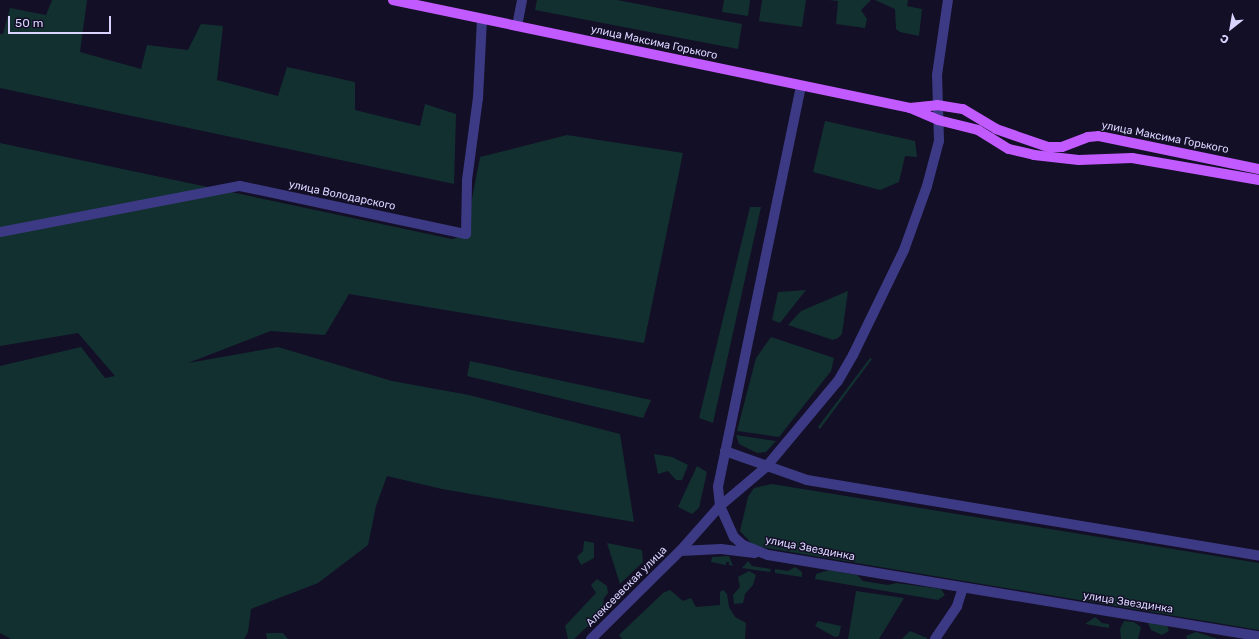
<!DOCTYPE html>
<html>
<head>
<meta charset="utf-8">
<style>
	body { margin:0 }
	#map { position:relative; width:1259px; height:639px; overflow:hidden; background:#130f26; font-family:Rubik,sans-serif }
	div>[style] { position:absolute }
	.green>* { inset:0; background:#12302f }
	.minor>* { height:10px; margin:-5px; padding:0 5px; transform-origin:5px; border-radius:5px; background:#3d3a85 }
	.major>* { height:10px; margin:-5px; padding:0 5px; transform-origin:5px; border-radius:5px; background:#c25bff }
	span { translate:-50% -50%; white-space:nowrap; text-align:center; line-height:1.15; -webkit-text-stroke:3px #130f26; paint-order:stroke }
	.street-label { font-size:11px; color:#d9d4ff }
	.north { position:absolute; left:1211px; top:8px; width:40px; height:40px; -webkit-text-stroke:3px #130f26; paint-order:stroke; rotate:211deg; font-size:11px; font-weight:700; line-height:16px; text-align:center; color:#d9d4ff }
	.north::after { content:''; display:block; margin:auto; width:14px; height:18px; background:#d9d4ff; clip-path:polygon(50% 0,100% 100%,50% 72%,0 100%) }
	.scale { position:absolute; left:8px; top:16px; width:103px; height:18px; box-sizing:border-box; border:2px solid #d9d4ff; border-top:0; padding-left:5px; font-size:12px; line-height:14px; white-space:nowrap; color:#d9d4ff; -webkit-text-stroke:3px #130f26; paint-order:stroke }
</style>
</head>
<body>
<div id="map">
	<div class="green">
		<i style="clip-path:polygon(52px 0,87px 0,80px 52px,141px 69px,147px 45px,188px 50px,201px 24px,223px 26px,217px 80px,278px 96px,287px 67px,355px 82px,355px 110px,420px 126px,425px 104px,456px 114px,454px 184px,0 88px,0 34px,3px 34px,10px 8px,46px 15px)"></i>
		<i style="clip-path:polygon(537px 0,617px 0,742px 24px,738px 49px,535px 10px)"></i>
		<i style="clip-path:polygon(724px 0,750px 0,748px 16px,722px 12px)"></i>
		<i style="clip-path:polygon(762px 0,806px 0,802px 27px,759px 21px)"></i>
		<i style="clip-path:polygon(828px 0,871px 0,861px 10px,867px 19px,865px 28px,836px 24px,838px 1px)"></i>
		<i style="clip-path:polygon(875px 0,908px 0,907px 6px,922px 9px,919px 36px,900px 32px,896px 29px,895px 9px)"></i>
		<i style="clip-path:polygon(825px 121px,915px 141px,917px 157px,905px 156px,899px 182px,880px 190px,813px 172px)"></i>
		<i style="clip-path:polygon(567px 135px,683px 153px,644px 343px,349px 294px,325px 335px,271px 331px,188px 363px,278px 347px,392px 381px,469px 395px,620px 434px,634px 522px,442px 489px,387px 476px,376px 506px,368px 545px,318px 583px,251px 609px,248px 632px,244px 639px,11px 639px,0 633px,0 366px,81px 347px,105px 378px,115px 376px,78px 333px,0 346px,0 143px,452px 239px,465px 235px,480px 157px)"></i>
		<i style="clip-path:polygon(750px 207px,761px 207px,713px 423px,699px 418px)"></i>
		<i style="clip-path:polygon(806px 290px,780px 323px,772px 320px,778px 292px)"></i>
		<i style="clip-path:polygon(848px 291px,842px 334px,838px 338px,833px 340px,788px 325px,801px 311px)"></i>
		<i style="clip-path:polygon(771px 337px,834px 358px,831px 371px,779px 437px,737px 431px,756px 358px)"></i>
		<i style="clip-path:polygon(870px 358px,872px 359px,820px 429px,818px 427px)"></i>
		<i style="clip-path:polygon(470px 361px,651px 400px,643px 418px,467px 376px)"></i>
		<i style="clip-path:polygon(736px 435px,776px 441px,766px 452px,757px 453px,739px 444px)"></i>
		<i style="clip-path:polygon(654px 454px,672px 457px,688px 465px,682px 480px,676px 480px,668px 471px,658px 474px)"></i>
		<i style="clip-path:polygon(697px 466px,707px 472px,699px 508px,692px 514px,678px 507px)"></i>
		<i style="clip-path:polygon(772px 484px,1259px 563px,1259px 630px,754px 546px,740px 531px,748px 497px,754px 488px)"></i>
		<i style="clip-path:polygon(584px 541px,594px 543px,594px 558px,581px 565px,577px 557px,583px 551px)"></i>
		<i style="clip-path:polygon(607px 543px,642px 550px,643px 562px,620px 584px)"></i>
		<i style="clip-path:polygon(729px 556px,733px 566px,729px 565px,729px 562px,726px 562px,726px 565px,711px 562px,712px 557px)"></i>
		<i style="clip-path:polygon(748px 561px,752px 566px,771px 569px,770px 572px,742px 568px)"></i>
		<i style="clip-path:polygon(795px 567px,802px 572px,802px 577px,775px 573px,775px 569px,788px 571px)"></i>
		<i style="clip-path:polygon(829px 570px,857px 575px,863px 581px,888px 585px,896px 583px,941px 589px,945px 595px,938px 600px,815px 579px,816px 574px)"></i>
		<i style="clip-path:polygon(749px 571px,756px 575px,753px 585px,745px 594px,743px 603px,734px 604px,733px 595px,740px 587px,738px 577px)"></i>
		<i style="clip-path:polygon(597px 579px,607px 586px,608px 593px,604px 598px,602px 613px,574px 639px,568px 639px,565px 626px,596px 593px,591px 585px)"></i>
		<i style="clip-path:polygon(670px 590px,683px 601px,691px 598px,696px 607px,720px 605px,720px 592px,723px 590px,727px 594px,729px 607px,735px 617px,746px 623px,745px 639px,622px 639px,619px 635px,663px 593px)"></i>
		<i style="clip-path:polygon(856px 591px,904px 598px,879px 639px,848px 639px)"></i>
		<i style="clip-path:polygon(1095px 617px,1102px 623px,1109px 624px,1109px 628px,1085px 624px)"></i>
		<i style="clip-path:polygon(1152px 620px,1166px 623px,1169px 631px,1162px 635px,1151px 630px,1148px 623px)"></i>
		<i style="clip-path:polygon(818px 621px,841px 626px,839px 636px,835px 637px,815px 626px)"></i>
		<i style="clip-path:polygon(1124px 621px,1134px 622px,1141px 627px,1138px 639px,1121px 639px,1120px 629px)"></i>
		<i style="clip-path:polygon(910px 631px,927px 638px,927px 639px,902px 639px)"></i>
		<i style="clip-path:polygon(1196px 632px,1218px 639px,1187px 639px,1186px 636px)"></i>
		<i style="clip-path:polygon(266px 633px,283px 633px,288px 639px,267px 639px)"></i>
	</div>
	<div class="minor">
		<i style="left:517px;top:26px;width:26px;rotate:-79deg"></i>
		<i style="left:801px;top:86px;width:409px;rotate:101.7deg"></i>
		<i style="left:718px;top:487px;width:19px;rotate:84deg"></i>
		<i style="left:720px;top:506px;width:34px;rotate:66deg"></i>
		<i style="left:734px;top:537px;width:12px;rotate:42deg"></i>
		<i style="left:743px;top:545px;width:27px;rotate:22deg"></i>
		<i style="left:768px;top:555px;width:498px;rotate:9.4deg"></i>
		<i style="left:0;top:232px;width:244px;rotate:-10.9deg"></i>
		<i style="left:240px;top:186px;width:231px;rotate:12deg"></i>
		<i style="left:466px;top:234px;width:54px;rotate:-88.9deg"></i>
		<i style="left:467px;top:180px;width:83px;rotate:-82.4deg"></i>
		<i style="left:478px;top:98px;width:79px;rotate:-87.1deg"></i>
		<i style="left:725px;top:451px;width:87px;rotate:19.5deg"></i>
		<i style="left:807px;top:480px;width:458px;rotate:9.5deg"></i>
		<i style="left:680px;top:551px;width:41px;rotate:-2.8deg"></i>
		<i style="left:721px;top:549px;width:34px;rotate:7deg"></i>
		<i style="left:591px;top:639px;width:125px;rotate:-44.7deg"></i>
		<i style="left:680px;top:551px;width:60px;rotate:-48.4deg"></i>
		<i style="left:720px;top:506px;width:60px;rotate:-40.3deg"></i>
		<i style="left:766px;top:467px;width:112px;rotate:-50.1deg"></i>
		<i style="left:838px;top:381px;width:30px;rotate:-60deg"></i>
		<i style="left:853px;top:355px;width:117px;rotate:-64.1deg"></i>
		<i style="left:904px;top:250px;width:68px;rotate:-70.2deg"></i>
		<i style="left:927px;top:186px;width:47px;rotate:-75.1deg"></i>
		<i style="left:939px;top:141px;width:66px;rotate:-91.7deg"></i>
		<i style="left:937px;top:75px;width:76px;rotate:-81.7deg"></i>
		<i style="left:935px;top:639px;width:40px;rotate:-56deg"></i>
		<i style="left:957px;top:606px;width:19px;rotate:-72deg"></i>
	</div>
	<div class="major">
		<i style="left:393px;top:0;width:528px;rotate:11.8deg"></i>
		<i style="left:910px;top:108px;width:30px;rotate:23deg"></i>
		<i style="left:938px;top:120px;width:41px;rotate:14deg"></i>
		<i style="left:978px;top:130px;width:36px;rotate:32deg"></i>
		<i style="left:1009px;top:149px;width:26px;rotate:13deg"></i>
		<i style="left:1034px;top:155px;width:45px;rotate:6.3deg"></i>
		<i style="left:1079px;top:160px;width:53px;rotate:-2.2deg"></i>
		<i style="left:1132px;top:158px;width:129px;rotate:9.8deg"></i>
		<i style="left:910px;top:108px;width:27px;rotate:-6deg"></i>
		<i style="left:937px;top:105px;width:26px;rotate:9deg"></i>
		<i style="left:963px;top:109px;width:39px;rotate:31deg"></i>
		<i style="left:996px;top:129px;width:55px;rotate:19.1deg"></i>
		<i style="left:1048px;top:147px;width:14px"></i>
		<i style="left:1062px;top:147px;width:28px;rotate:-21deg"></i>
		<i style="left:1088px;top:137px;width:11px;rotate:-5deg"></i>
		<i style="left:1099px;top:136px;width:163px;rotate:11.7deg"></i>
	</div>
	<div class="street-label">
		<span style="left:654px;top:43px;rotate:12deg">улица Максима Горького</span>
		<span style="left:1165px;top:138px;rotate:11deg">улица Максима Горького</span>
		<span style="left:342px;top:196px;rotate:12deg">улица Володарского</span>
		<span style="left:810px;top:549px;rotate:11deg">улица Звездинка</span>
		<span style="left:627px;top:587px;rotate:-45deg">Алексеевская улица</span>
		<span style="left:1128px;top:603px;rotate:9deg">улица Звездинка</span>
	</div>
	<div class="north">С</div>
	<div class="scale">50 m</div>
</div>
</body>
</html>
